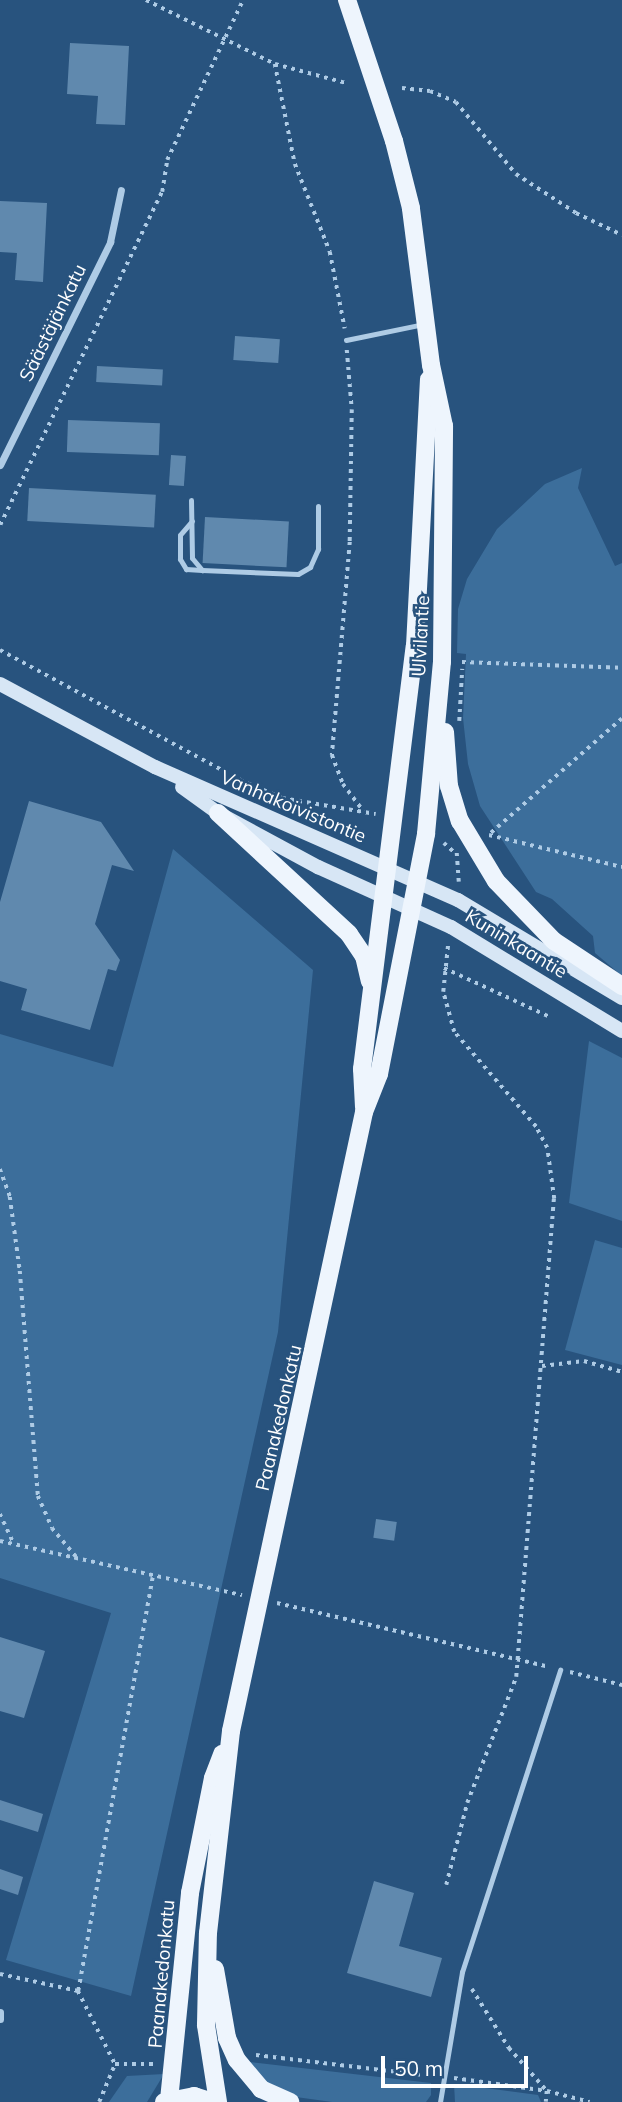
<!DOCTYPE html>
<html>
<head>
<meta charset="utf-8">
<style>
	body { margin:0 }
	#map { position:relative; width:622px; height:2102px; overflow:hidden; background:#28537e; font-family:Mulish,sans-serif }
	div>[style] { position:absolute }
	.green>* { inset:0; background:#3c6e9b }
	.building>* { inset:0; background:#6089ae; transform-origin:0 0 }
	.path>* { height:3.5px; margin-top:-1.75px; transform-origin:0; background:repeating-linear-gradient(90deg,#aecbe5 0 3.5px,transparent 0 8.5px) }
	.service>* { height:5px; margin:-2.5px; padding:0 2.5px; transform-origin:2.5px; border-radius:2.5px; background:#aecbe5 }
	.minor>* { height:7px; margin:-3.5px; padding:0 3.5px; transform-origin:3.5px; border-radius:3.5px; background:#aecbe5 }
	.secondary>* { height:14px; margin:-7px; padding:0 7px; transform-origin:7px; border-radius:7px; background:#d7e6f5 }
	.primary>* { height:18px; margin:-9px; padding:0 9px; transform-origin:9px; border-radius:9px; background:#eef5fd }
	span { translate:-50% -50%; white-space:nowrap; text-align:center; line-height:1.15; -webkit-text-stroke:5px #28537e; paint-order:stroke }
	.street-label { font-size:19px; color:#fff }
	.scale { position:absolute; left:381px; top:2056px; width:147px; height:32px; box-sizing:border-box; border:4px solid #fff; border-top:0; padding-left:9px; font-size:21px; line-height:24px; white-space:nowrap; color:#fff; -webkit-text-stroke:5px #28537e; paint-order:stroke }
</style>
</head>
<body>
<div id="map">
	<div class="green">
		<i style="clip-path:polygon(582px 468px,578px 488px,615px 566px,622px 563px,622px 976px,595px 953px,593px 936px,552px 899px,536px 892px,480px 806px,468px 764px,463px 718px,466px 654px,457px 653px,458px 609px,467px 579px,497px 529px,545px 484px)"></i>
		<i style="clip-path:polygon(173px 849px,313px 970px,278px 1332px,131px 1996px,6px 1960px,111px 1613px,0 1578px,0 1034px,113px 1067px)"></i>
		<i style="clip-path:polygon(589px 1041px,622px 1058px,622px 1221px,569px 1203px)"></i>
		<i style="clip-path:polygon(595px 1240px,622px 1248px,622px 1365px,565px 1350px)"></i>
		<i style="clip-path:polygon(250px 2062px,431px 2083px,431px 2095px,426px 2102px,332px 2102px,296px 2097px,272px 2087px,247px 2065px)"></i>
		<i style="clip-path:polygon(164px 2074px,147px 2102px,109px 2102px,127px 2076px)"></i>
		<i style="clip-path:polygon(454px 2084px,538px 2095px,541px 2102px,455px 2102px)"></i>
	</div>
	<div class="building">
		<i style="clip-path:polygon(70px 43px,129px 46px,125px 125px,96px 124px,98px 96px,67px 94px)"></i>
		<i style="clip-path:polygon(0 201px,47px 203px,43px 282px,15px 280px,17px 253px,0 252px)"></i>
		<i style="left:235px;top:336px;width:45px;height:24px;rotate:4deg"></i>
		<i style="left:97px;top:366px;width:66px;height:16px;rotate:3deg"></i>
		<i style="left:68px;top:420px;width:92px;height:32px;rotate:2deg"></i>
		<i style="left:171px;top:455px;width:15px;height:30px;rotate:4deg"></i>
		<i style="left:29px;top:488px;width:127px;height:33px;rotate:3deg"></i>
		<i style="left:205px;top:517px;width:84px;height:46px;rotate:3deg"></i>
		<i style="clip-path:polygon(29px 801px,101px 822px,134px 871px,112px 865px,95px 924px,120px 960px,116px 971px,108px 969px,90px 1030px,21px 1010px,27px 989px,0 981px,0 902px)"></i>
		<i style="left:376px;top:1519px;width:21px;height:19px;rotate:8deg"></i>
		<i style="clip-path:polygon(0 1637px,45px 1651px,24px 1718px,0 1711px)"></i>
		<i style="clip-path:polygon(0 1800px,43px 1814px,38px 1832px,0 1820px)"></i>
		<i style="clip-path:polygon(0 1869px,23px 1877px,18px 1895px,0 1889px)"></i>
		<i style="clip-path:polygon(374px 1881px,414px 1893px,399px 1946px,442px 1958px,431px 1997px,347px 1973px)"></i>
	</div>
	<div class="path">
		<i style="left:146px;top:0;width:144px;rotate:26.4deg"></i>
		<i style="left:275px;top:64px;width:73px;rotate:15deg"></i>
		<i style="left:275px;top:64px;width:102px;rotate:78.7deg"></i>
		<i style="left:295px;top:164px;width:95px;rotate:68.3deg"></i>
		<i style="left:330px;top:252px;width:78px;rotate:79deg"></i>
		<i style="left:402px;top:88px;width:28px;rotate:6deg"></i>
		<i style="left:430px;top:91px;width:28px;rotate:23deg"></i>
		<i style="left:456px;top:102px;width:94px;rotate:50.2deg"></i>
		<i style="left:516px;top:174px;width:72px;rotate:33deg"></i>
		<i style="left:576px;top:213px;width:51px;rotate:25.6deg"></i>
		<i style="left:347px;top:350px;width:60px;rotate:85.2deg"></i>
		<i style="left:352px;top:410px;width:132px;rotate:90.9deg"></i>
		<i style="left:350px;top:542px;width:214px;rotate:94.8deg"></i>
		<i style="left:332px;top:755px;width:31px;rotate:69deg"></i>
		<i style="left:343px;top:784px;width:34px;rotate:53deg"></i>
		<i style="left:0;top:525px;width:370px;rotate:-64.1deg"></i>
		<i style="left:162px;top:192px;width:32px;rotate:-81deg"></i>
		<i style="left:167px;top:160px;width:177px;rotate:-64.6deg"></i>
		<i style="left:0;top:650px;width:273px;rotate:28.4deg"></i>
		<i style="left:240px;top:780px;width:46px;rotate:23.2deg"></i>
		<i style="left:282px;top:798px;width:95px;rotate:9.7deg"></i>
		<i style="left:462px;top:662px;width:160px;rotate:2.1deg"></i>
		<i style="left:622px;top:719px;width:176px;rotate:138.9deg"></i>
		<i style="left:489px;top:835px;width:137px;rotate:13.5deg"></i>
		<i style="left:459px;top:721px;width:52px;rotate:-86.7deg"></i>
		<i style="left:444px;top:843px;width:15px;rotate:42deg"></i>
		<i style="left:457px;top:853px;width:29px;rotate:86deg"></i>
		<i style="left:444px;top:968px;width:115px;rotate:24.8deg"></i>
		<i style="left:0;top:1169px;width:30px;rotate:70deg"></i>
		<i style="left:10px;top:1197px;width:75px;rotate:82.3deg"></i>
		<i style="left:20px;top:1271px;width:226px;rotate:85.4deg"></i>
		<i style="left:38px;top:1496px;width:35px;rotate:66deg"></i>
		<i style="left:52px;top:1528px;width:38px;rotate:50deg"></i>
		<i style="left:542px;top:1366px;width:42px;rotate:-6.8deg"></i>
		<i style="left:584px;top:1361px;width:40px;rotate:16deg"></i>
		<i style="left:0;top:1514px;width:33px;rotate:65deg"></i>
		<i style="left:0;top:1541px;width:248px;rotate:12.6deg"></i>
		<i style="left:277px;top:1603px;width:279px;rotate:13.2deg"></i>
		<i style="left:570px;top:1672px;width:54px;rotate:14deg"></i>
		<i style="left:446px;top:1885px;width:85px;rotate:-75.6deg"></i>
		<i style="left:467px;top:1803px;width:135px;rotate:-68.7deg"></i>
		<i style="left:516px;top:1677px;width:480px;rotate:-85.5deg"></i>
		<i style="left:554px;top:1199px;width:51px;rotate:-97.8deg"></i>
		<i style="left:547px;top:1148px;width:24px;rotate:-118deg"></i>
		<i style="left:536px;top:1127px;width:125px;rotate:-130.8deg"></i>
		<i style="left:454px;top:1032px;width:41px;rotate:-105.4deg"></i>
		<i style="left:443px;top:992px;width:48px;rotate:-84.1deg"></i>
		<i style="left:0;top:1974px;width:80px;rotate:12.3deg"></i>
		<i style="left:78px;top:1991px;width:82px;rotate:63.1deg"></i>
		<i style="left:472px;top:1989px;width:70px;rotate:57.9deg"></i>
		<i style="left:509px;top:2048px;width:57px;rotate:48.5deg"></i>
		<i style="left:547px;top:2091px;width:11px;rotate:95deg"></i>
		<i style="left:78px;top:1991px;width:420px;rotate:-79.8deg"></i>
		<i style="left:256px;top:2055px;width:177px;rotate:6.8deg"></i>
		<i style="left:115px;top:2064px;width:40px"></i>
		<i style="left:454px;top:2078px;width:94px;rotate:8deg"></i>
		<i style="left:547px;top:2091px;width:44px;rotate:14.3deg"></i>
		<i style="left:99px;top:2102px;width:41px;rotate:-67.2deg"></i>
	</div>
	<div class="service">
		<i style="left:346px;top:340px;width:80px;rotate:-11.6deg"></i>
		<i style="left:191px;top:500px;width:58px;rotate:89deg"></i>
		<i style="left:192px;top:558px;width:16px;rotate:50deg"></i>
		<i style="left:202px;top:570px;width:96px;rotate:2.4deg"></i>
		<i style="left:298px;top:574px;width:14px;rotate:-30deg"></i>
		<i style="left:310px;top:567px;width:20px;rotate:-66deg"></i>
		<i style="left:318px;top:549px;width:43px;rotate:-90deg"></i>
		<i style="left:192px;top:521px;width:18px;rotate:131deg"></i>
		<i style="left:180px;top:535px;width:24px;rotate:90deg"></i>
		<i style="left:180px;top:559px;width:12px;rotate:59deg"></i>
		<i style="left:186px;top:569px;width:16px;rotate:4deg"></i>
		<i style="left:440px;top:2102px;width:132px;rotate:-80.4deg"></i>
		<i style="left:462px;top:1972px;width:318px;rotate:-72deg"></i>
	</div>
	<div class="minor">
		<i style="left:0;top:465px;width:249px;rotate:-63.7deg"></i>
		<i style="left:110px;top:242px;width:53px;rotate:-78.1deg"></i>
		<i style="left:0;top:2012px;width:7px;rotate:90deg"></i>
	</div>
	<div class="secondary">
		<i style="left:0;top:684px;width:176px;rotate:28.2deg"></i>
		<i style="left:155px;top:767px;width:331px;rotate:23.7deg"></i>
		<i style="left:458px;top:900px;width:191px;rotate:30.9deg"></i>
		<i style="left:182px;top:787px;width:44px;rotate:35.8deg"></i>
		<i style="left:218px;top:813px;width:114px;rotate:28.4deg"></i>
		<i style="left:318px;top:867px;width:146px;rotate:24.3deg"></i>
		<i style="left:451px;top:927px;width:200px;rotate:31.3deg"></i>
	</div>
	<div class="primary">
		<i style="left:445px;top:732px;width:54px;rotate:85.8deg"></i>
		<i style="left:449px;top:786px;width:37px;rotate:73deg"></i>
		<i style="left:460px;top:821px;width:70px;rotate:59deg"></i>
		<i style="left:496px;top:881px;width:83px;rotate:46deg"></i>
		<i style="left:554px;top:941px;width:82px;rotate:33.5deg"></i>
		<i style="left:218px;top:813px;width:178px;rotate:42.7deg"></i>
		<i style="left:349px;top:934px;width:27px;rotate:56deg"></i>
		<i style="left:364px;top:956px;width:26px;rotate:77deg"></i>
		<i style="left:364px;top:1107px;width:38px;rotate:-93deg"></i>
		<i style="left:362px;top:1069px;width:426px;rotate:-82.9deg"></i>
		<i style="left:415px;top:646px;width:267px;rotate:-87deg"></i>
		<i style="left:215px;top:1969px;width:70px;rotate:80.1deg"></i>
		<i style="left:227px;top:2038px;width:24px;rotate:66deg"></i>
		<i style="left:237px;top:2060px;width:38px;rotate:50deg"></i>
		<i style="left:261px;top:2089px;width:32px;rotate:24deg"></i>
		<i style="left:169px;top:2100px;width:208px;rotate:-84.2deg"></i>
		<i style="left:190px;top:1893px;width:117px;rotate:-78.7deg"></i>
		<i style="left:213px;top:1778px;width:26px;rotate:-69deg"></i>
		<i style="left:164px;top:2102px;width:31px;rotate:-11deg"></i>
		<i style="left:194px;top:2096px;width:20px;rotate:18deg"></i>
		<i style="left:218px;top:2102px;width:78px;rotate:-98.9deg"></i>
		<i style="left:206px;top:2025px;width:92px;rotate:-88.8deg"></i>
		<i style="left:208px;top:1933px;width:203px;rotate:-83.5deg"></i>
		<i style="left:231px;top:1731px;width:633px;rotate:-77.87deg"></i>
		<i style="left:364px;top:1112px;width:41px;rotate:-68.5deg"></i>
		<i style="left:379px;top:1074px;width:245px;rotate:-78.9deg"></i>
		<i style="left:426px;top:834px;width:173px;rotate:-84.7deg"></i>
		<i style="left:442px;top:662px;width:236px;rotate:-89.5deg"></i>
		<i style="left:444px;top:426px;width:62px;rotate:-102deg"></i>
		<i style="left:431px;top:365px;width:158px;rotate:-97.3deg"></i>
		<i style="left:411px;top:208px;width:69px;rotate:-104.2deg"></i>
		<i style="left:394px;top:141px;width:149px;rotate:-108.4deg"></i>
	</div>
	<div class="street-label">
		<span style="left:53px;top:323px;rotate:-64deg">Säästäjänkatu</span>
		<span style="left:421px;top:636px;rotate:-87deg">Ulvilantie</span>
		<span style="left:293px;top:807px;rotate:23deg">Vanhakoivistontie</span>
		<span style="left:516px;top:944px;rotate:31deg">Kuninkaantie</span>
		<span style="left:279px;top:1418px;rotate:-77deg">Paanakedonkatu</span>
		<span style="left:162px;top:1974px;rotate:-85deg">Paanakedonkatu</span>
	</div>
	<div class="scale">50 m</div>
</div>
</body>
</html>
